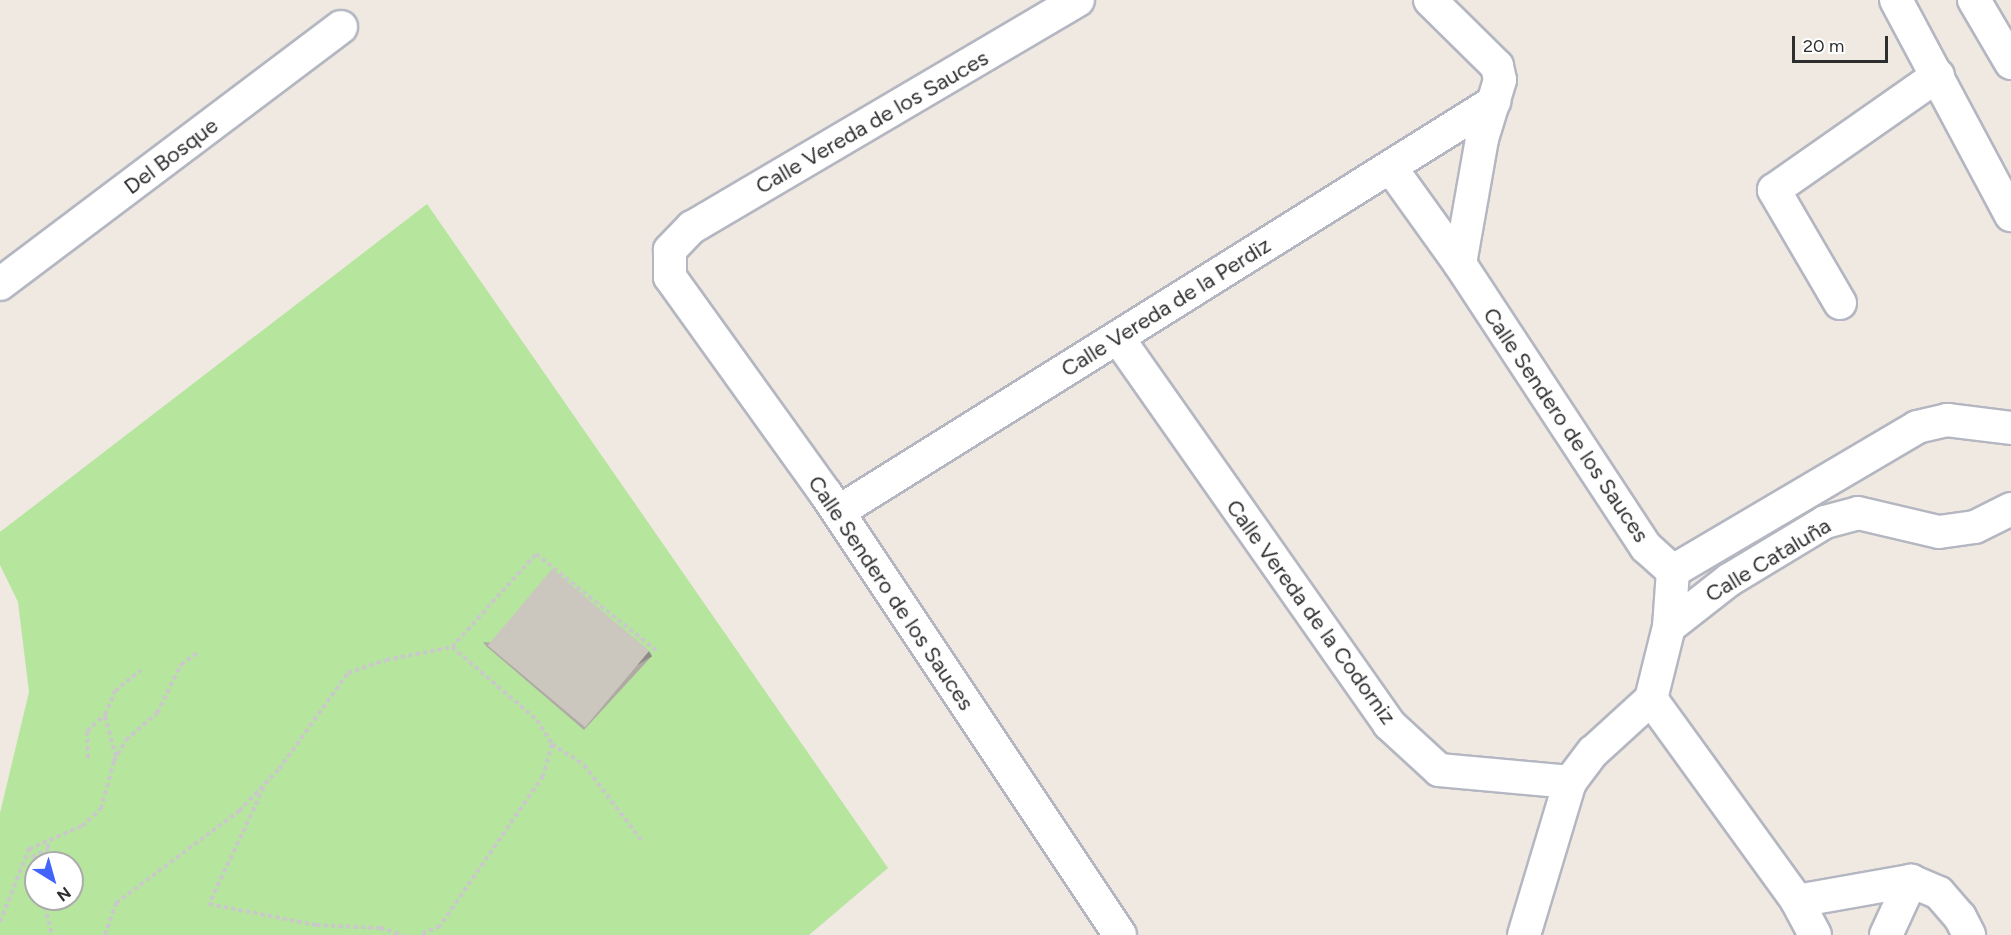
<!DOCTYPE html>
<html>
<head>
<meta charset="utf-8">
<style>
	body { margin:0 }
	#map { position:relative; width:2011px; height:935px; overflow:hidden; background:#efe9e1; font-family:Figtree,sans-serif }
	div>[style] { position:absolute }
	.green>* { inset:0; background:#b6e59e }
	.path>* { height:4px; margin-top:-2px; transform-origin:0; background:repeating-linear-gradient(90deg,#c9c9c9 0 4.5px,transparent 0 7.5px) }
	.roads { filter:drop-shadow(2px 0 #b4b7c1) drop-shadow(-2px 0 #b4b7c1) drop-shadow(0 2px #b4b7c1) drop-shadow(0 -2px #b4b7c1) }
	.street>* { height:32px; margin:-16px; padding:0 16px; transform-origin:16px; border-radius:16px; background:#fff }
	.wall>* { inset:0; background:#afaba4 }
	.shaded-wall>* { inset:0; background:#8e8b86; transform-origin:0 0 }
	.building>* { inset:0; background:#cbc7bf; transform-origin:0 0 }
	span { translate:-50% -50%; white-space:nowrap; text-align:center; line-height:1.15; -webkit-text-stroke:4.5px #fff; paint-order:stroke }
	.street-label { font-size:22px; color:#2e2e2e }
	.north { position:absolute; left:24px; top:851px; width:60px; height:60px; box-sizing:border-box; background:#fff; border:2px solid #ababab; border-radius:50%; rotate:143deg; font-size:16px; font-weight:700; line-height:24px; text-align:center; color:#2e2e2e }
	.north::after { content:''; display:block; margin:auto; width:21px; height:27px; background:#4264fb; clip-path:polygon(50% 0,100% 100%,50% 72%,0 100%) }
	.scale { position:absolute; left:1792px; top:36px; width:96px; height:27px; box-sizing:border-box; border:3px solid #2e2e2e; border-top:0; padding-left:8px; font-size:18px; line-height:21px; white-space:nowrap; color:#2e2e2e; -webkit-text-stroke:4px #fff; paint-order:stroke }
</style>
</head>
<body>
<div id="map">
	<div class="green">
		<i style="clip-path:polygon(evenodd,427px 204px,888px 868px,809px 935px,0 935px,0 813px,29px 692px,18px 602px,0 565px,0 532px,427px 204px,36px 863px,72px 863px,72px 899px,36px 899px,36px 863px)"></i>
	</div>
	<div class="path">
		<i style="left:452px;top:647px;width:125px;rotate:-47.9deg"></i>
		<i style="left:536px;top:554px;width:154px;rotate:38.7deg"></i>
		<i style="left:105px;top:716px;width:42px;rotate:75deg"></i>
		<i style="left:552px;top:744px;width:38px;rotate:33deg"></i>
		<i style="left:584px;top:765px;width:96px;rotate:52.7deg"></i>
		<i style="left:88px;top:758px;width:27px;rotate:-92deg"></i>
		<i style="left:87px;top:731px;width:24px;rotate:-42deg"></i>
		<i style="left:105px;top:715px;width:26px;rotate:-67deg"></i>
		<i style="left:115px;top:691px;width:33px;rotate:-39deg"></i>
		<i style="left:264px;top:787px;width:129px;rotate:115.2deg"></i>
		<i style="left:209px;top:904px;width:109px;rotate:11.1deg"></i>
		<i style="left:316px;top:925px;width:64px;rotate:2.7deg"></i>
		<i style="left:380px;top:928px;width:24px;rotate:17deg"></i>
		<i style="left:36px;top:872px;width:16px;rotate:-105deg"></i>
		<i style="left:32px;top:857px;width:18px;rotate:-27deg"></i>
		<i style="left:48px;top:849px;width:8px;rotate:-90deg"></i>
		<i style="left:43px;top:899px;width:37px;rotate:76deg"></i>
		<i style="left:0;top:922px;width:79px;rotate:-68.3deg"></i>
		<i style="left:29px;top:849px;width:58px;rotate:-23.5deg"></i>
		<i style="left:82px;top:826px;width:25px;rotate:-42deg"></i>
		<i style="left:101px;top:809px;width:50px;rotate:-74.8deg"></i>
		<i style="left:114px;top:761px;width:24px;rotate:-60deg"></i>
		<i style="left:126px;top:740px;width:41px;rotate:-41.1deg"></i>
		<i style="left:157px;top:713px;width:54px;rotate:-63.4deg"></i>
		<i style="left:181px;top:665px;width:20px;rotate:-37deg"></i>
		<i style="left:105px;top:935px;width:34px;rotate:-71deg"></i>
		<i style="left:116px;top:903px;width:154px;rotate:-36.8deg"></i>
		<i style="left:239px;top:811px;width:58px;rotate:-46.4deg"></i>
		<i style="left:279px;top:769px;width:118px;rotate:-54.3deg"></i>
		<i style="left:348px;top:673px;width:40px;rotate:-18.9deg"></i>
		<i style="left:386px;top:660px;width:67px;rotate:-11.1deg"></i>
		<i style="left:452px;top:647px;width:112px;rotate:40.7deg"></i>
		<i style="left:537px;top:720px;width:28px;rotate:58deg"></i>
		<i style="left:552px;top:744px;width:33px;rotate:106deg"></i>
		<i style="left:543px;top:776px;width:182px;rotate:124.5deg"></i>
		<i style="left:440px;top:926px;width:22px;rotate:156deg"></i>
	</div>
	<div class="roads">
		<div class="street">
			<i style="left:1078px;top:0;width:448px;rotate:149.5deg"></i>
			<i style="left:692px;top:227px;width:32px;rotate:134deg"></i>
			<i style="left:670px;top:250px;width:27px;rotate:90deg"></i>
			<i style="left:670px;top:277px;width:267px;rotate:54.3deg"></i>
			<i style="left:826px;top:494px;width:530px;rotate:56.31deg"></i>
			<i style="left:1430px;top:0;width:94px;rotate:44.6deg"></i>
			<i style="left:1497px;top:66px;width:14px;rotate:78deg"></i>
			<i style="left:1500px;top:80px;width:62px;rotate:107deg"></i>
			<i style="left:1482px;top:139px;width:127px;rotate:100deg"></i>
			<i style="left:1896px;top:0;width:244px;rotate:61.9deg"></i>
			<i style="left:1974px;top:0;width:73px;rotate:59.6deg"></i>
			<i style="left:1391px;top:168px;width:118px;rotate:54.3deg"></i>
			<i style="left:1460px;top:264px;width:339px;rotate:56.7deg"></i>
			<i style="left:1646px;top:547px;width:36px;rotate:42deg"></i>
			<i style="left:0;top:284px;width:427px;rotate:-37deg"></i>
			<i style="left:1840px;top:303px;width:131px;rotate:-120.3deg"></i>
			<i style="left:1774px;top:190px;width:200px;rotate:-35deg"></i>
			<i style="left:1118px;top:338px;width:472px;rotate:54.9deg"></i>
			<i style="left:1389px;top:724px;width:68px;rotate:42.6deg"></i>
			<i style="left:1439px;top:770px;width:132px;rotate:5.2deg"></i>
			<i style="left:838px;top:512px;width:774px;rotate:-32.01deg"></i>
			<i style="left:1673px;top:571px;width:283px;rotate:-30.5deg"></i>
			<i style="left:1917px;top:427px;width:31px;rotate:-13deg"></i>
			<i style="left:1947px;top:420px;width:64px;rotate:7.1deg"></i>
			<i style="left:1669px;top:627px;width:76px;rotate:-38.1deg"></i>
			<i style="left:1729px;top:580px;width:112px;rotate:-31.1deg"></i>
			<i style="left:1825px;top:522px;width:34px;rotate:-15deg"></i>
			<i style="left:1858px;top:513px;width:83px;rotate:13.2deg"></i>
			<i style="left:1939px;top:532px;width:36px;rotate:-8deg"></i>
			<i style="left:1975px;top:527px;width:40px;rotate:-26.6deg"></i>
			<i style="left:1651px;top:699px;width:249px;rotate:54.1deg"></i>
			<i style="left:1797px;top:901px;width:38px;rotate:62deg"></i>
			<i style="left:1797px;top:901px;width:116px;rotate:-10deg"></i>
			<i style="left:1911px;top:881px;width:30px;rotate:23deg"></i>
			<i style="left:1939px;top:893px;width:32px;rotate:49deg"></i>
			<i style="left:1960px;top:917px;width:20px;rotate:63deg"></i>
			<i style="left:1524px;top:935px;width:160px;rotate:-73.3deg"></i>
			<i style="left:1570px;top:782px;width:38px;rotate:-53deg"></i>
			<i style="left:1593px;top:752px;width:79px;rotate:-42.4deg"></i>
			<i style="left:1651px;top:699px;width:74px;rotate:-76deg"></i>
			<i style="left:1669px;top:627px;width:56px;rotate:-85.9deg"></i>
			<i style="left:1886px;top:935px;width:60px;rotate:-65.2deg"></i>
		</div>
	</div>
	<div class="wall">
		<i style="clip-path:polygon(483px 642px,652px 656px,584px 730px,486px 646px)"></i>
	</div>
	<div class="shaded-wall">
		<i style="left:649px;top:651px;width:6px;height:101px;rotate:59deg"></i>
	</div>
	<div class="building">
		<i style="left:552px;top:569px;width:127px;height:100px;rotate:40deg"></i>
	</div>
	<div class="street-label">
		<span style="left:872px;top:122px;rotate:-30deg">Calle Vereda de los Sauces</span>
		<span style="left:171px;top:156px;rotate:-37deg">Del Bosque</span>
		<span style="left:1166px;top:307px;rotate:-32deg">Calle Vereda de la Perdiz</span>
		<span style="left:1566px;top:425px;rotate:56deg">Calle Sendero de los Sauces</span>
		<span style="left:1768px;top:560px;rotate:-31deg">Calle Cataluña</span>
		<span style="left:891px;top:593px;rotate:56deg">Calle Sendero de los Sauces</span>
		<span style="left:1311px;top:612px;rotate:54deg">Calle Vereda de la Codorniz</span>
	</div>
	<div class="north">N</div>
	<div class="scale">20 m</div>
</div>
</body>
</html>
